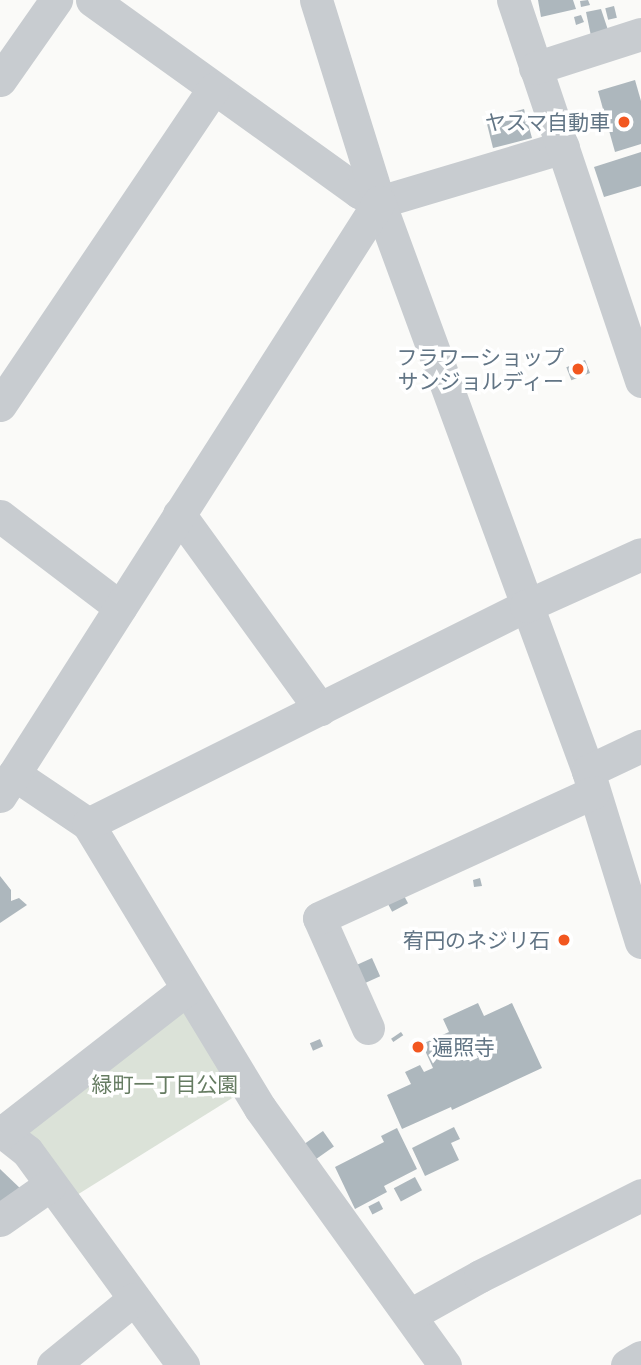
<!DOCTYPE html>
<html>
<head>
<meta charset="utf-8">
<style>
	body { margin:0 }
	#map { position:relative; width:641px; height:1365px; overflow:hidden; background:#fafaf8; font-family:Mulish,"Noto Sans JP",sans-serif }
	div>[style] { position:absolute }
	.green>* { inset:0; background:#dbe2d8; transform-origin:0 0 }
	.building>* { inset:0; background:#adb7bd; transform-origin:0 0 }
	.minor>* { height:33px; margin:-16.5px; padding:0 16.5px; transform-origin:16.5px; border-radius:16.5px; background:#c8ccd0 }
	.dots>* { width:19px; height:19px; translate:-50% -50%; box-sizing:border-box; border:4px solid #fff; border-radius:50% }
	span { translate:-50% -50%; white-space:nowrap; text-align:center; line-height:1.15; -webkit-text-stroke:7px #fff; paint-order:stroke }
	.poi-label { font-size:21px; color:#627585 }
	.right { translate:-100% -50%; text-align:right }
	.left { translate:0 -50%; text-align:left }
	.park-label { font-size:21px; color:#667c62 }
</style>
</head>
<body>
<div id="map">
	<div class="green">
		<i style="left:184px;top:1002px;width:107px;height:205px;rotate:58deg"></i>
	</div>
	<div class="building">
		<i style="clip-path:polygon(538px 0,573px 0,576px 9px,541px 17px)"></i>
		<i style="clip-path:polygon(588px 0,590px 5px,581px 7px,580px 1px)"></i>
		<i style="left:614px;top:6px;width:12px;height:9px;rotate:76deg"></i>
		<i style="clip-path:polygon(601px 9px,608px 30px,591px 36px,586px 12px)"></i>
		<i style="clip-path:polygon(581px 15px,584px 22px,576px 25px,574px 17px)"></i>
		<i style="clip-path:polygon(635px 80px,641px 101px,641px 144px,615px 152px,598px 91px)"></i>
		<i style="clip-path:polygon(524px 109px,532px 138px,493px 148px,487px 124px,498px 121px,497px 116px)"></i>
		<i style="clip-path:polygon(641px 152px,641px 186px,604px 197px,594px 167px)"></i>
		<i style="left:585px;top:360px;width:14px;height:20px;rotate:69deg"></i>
		<i style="clip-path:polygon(0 876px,11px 890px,11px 901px,19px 898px,27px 905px,0 923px)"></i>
		<i style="clip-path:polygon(480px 878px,482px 886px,474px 887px,473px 880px)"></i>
		<i style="left:401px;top:890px;width:15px;height:18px;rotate:62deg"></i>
		<i style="left:372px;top:958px;width:20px;height:17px;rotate:66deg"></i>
		<i style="clip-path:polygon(478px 1003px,484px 1016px,512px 1003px,542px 1068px,452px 1110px,451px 1107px,402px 1129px,387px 1095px,411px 1084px,405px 1072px,420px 1065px,424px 1072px,433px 1068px,422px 1044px,449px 1032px,443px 1019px)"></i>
		<i style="left:401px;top:1032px;width:4px;height:12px;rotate:56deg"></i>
		<i style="left:320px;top:1039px;width:8px;height:11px;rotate:67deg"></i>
		<i style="clip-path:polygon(454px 1127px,460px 1139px,451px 1143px,459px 1160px,425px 1176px,412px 1148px)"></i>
		<i style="clip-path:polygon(397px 1128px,417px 1169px,384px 1186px,387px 1192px,355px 1209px,335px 1167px,384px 1142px,381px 1136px)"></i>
		<i style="left:323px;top:1131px;width:19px;height:22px;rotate:55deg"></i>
		<i style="clip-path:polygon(0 1169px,23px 1191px,0 1207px)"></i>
		<i style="left:415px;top:1177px;width:15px;height:24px;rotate:62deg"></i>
		<i style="left:379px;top:1201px;width:9px;height:12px;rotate:63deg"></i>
	</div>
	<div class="minor">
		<i style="left:92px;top:0;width:329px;rotate:35.7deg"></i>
		<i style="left:359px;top:192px;width:22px;rotate:27deg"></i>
		<i style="left:379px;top:202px;width:192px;rotate:-16.6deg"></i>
		<i style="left:316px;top:0;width:212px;rotate:72.7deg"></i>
		<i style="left:379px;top:202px;width:606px;rotate:69.83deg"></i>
		<i style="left:588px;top:771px;width:179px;rotate:72.8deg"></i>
		<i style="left:513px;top:0;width:402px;rotate:71.4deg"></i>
		<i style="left:535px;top:68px;width:111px;rotate:-17.8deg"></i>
		<i style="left:0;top:80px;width:98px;rotate:-55deg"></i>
		<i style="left:0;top:405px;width:381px;rotate:-56deg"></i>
		<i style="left:179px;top:514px;width:241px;rotate:54.1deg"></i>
		<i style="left:0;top:516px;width:151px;rotate:37.2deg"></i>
		<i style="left:588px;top:771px;width:59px;rotate:-25.3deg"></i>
		<i style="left:14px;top:774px;width:89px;rotate:34deg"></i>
		<i style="left:88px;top:824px;width:332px;rotate:58.8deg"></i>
		<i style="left:260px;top:1108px;width:317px;rotate:54.3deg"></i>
		<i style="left:0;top:796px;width:705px;rotate:-57.46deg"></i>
		<i style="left:88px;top:824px;width:489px;rotate:-26.5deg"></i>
		<i style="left:526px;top:606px;width:126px;rotate:-24.3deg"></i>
		<i style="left:368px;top:1028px;width:120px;rotate:-114deg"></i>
		<i style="left:319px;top:918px;width:302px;rotate:-24.6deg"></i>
		<i style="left:0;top:1130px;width:34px;rotate:38deg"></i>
		<i style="left:27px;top:1151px;width:265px;rotate:53.9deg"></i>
		<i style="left:3px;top:1132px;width:233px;rotate:-37.9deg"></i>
		<i style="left:0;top:1220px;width:61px;rotate:-35deg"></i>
		<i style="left:410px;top:1315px;width:80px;rotate:-29.1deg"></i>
		<i style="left:480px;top:1276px;width:180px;rotate:-26.7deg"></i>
		<i style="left:53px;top:1365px;width:104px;rotate:-39.2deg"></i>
		<i style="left:627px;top:1365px;width:16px;rotate:-30deg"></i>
	</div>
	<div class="dots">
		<i style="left:624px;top:122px;background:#f25720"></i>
		<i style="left:578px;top:369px;background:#f25720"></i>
		<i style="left:564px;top:940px;background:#f25720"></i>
		<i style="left:418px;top:1047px;background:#f25720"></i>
	</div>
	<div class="poi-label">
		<span class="right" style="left:610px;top:122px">ヤスマ自動車</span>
		<span class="right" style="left:564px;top:369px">フラワーショップ<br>サンジョルディー</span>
		<span class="right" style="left:550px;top:940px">宥円のネジリ石</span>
		<span class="left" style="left:432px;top:1047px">遍照寺</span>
	</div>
	<div class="park-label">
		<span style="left:165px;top:1084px">緑町一丁目公園</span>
	</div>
</div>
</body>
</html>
